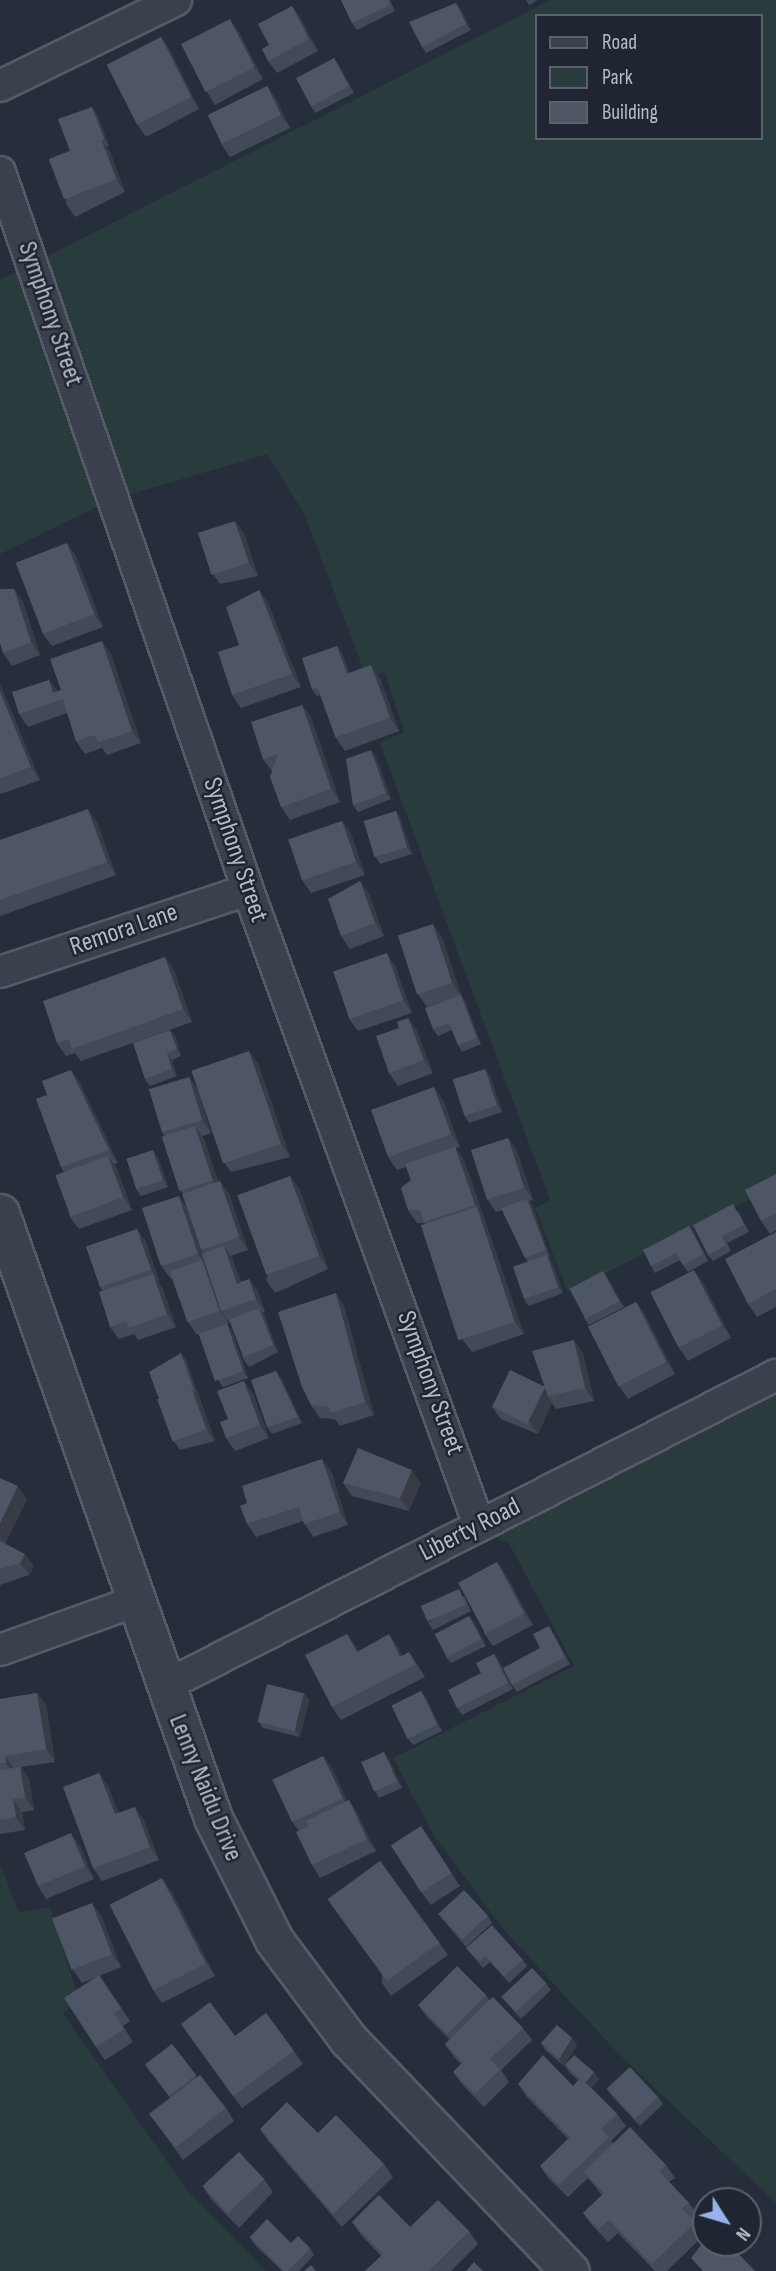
<!DOCTYPE html>
<html>
<head>
<meta charset="utf-8">
<style>
	body { margin:0 }
	#map { position:relative; width:776px; height:2271px; overflow:hidden; background:#272e3b; font-family:"Sofia Sans Condensed",sans-serif }
	div>[style] { position:absolute }
	.green>* { inset:0; background:#2a3b3d }
	.roads { filter:drop-shadow(2px 0 #565c67) drop-shadow(-2px 0 #565c67) drop-shadow(0 2px #565c67) drop-shadow(0 -2px #565c67) }
	.minor>* { height:30px; margin:-15px; padding:0 15px; transform-origin:15px; border-radius:15px; background:#3b414c }
	.tertiary>* { height:37px; margin:-18.5px; padding:0 18.5px; transform-origin:18.5px; border-radius:18.5px; background:#3b414c }
	.wall>* { inset:0; background:#434a57 }
	.shaded-wall>* { inset:0; background:#373c47 }
	.building>* { inset:0; background:#4e5665; transform-origin:0 0 }
	span { translate:-50% -50%; white-space:nowrap; text-align:center; line-height:1.15; -webkit-text-stroke:5px #202631; paint-order:stroke }
	.street-label { font-size:26px; color:#b7bcc7 }
	.legend { position:absolute; left:535px; top:14px; width:228px; height:126px; box-sizing:border-box; background:#202631; border:2px solid #5c626d; margin:0; padding:9px 12px; list-style:none; font-size:21px; color:#b7bcc7 }
	.legend li { display:flex; align-items:center; gap:14px; height:35px }
	.legend b { width:35px; border:2px solid #5c626d }
	.north { position:absolute; left:692px; top:2187px; width:70px; height:70px; box-sizing:border-box; background:#202631; border:2px solid #5c626d; border-radius:50%; rotate:127deg; font-size:19px; font-weight:700; line-height:28px; text-align:center; color:#b7bcc7 }
	.north::after { content:''; display:block; margin:auto; width:24px; height:32px; background:#97b2ec; clip-path:polygon(50% 0,100% 100%,50% 72%,0 100%) }
</style>
</head>
<body>
<div id="map">
	<div class="green">
		<i style="clip-path:polygon(evenodd,551px 0,776px 0,776px 1186px,568px 1292px,535px 1208px,550px 1200px,380px 743px,404px 732px,385px 673px,366px 676px,304px 513px,267px 454px,111px 500px,0 554px,0 280px,551px 0,536px 16px,760px 16px,760px 138px,536px 138px,536px 16px)"></i>
		<i style="clip-path:polygon(776px 1377px,776px 2203px,619px 2054px,503px 1929px,433px 1834px,393px 1758px,574px 1666px,509px 1543px,479px 1530px)"></i>
		<i style="clip-path:polygon(0 1864px,19px 1913px,50px 1907px,78px 1997px,63px 2014px,187px 2190px,266px 2271px,0 2271px)"></i>
	</div>
	<div class="roads">
		<div class="minor">
			<i style="left:0;top:86px;width:196px;rotate:-26deg"></i>
			<i style="left:0;top:172px;width:760px;rotate:70.94deg"></i>
			<i style="left:248px;top:890px;width:676px;rotate:70.01deg"></i>
			<i style="left:0;top:972px;width:261px;rotate:-18.3deg"></i>
			<i style="left:0;top:1650px;width:141px;rotate:-19.8deg"></i>
			<i style="left:165px;top:1686px;width:686px;rotate:-26.98deg"></i>
		</div>
		<div class="tertiary">
			<i style="left:0;top:1213px;width:641px;rotate:70.6deg"></i>
			<i style="left:213px;top:1818px;width:136px;rotate:63.4deg"></i>
			<i style="left:274px;top:1940px;width:124px;rotate:53.2deg"></i>
			<i style="left:348px;top:2039px;width:321px;rotate:46.3deg"></i>
		</div>
	</div>
	<div class="wall">
		<i style="clip-path:polygon(341px 0,390px 0,395px 11px,357px 30px,352px 23px)"></i>
		<i style="clip-path:polygon(526px 0,538px 0,529px 5px)"></i>
		<i style="clip-path:polygon(456px 3px,461px 10px,471px 30px,426px 53px,422px 47px)"></i>
		<i style="clip-path:polygon(292px 6px,301px 19px,318px 51px,277px 73px,268px 61px,269px 45px)"></i>
		<i style="clip-path:polygon(239px 32px,263px 79px,215px 105px,207px 92px)"></i>
		<i style="clip-path:polygon(161px 37px,170px 50px,199px 109px,146px 137px,137px 124px)"></i>
		<i style="clip-path:polygon(334px 58px,354px 93px,315px 113px,311px 106px)"></i>
		<i style="clip-path:polygon(267px 86px,276px 99px,290px 128px,230px 157px,221px 144px)"></i>
		<i style="clip-path:polygon(97px 114px,109px 146px,106px 147px,110px 152px,125px 192px,75px 217px,66px 204px,70px 151px)"></i>
		<i style="clip-path:polygon(244px 533px,258px 576px,220px 584px,211px 571px)"></i>
		<i style="clip-path:polygon(76px 556px,103px 627px,52px 646px,43px 634px)"></i>
		<i style="clip-path:polygon(14px 589px,23px 602px,40px 655px,12px 666px,3px 653px)"></i>
		<i style="clip-path:polygon(259px 590px,268px 603px,301px 687px,241px 708px,232px 695px,239px 645px)"></i>
		<i style="clip-path:polygon(337px 646px,342px 653px,349px 673px,380px 678px,399px 731px,345px 751px,336px 738px,320px 695px,317px 696px,312px 689px)"></i>
		<i style="clip-path:polygon(111px 654px,141px 743px,107px 755px,102px 748px,85px 754px,76px 741px,67px 713px,28px 727px,19px 714px,49px 680px,57px 691px,61px 690px)"></i>
		<i style="clip-path:polygon(0 684px,40px 780px,1px 794px,0 793px)"></i>
		<i style="clip-path:polygon(302px 705px,311px 717px,340px 802px,290px 820px,281px 807px,272px 771px,263px 759px)"></i>
		<i style="clip-path:polygon(376px 757px,391px 799px,358px 812px,353px 805px)"></i>
		<i style="clip-path:polygon(396px 811px,400px 818px,412px 854px,380px 864px,376px 857px)"></i>
		<i style="clip-path:polygon(342px 821px,351px 834px,365px 875px,311px 893px,302px 880px)"></i>
		<i style="clip-path:polygon(97px 822px,116px 875px,0 916px,0 840px)"></i>
		<i style="clip-path:polygon(360px 881px,369px 894px,384px 936px,350px 949px,341px 936px)"></i>
		<i style="clip-path:polygon(442px 937px,461px 995px,465px 1002px,481px 1044px,462px 1052px,458px 1045px,452px 1030px,438px 1036px,433px 1029px,444px 1001px,427px 1007px,418px 994px)"></i>
		<i style="clip-path:polygon(395px 966px,412px 1013px,358px 1031px,349px 1019px)"></i>
		<i style="clip-path:polygon(174px 970px,192px 1022px,81px 1061px,75px 1053px,66px 1056px,57px 1043px)"></i>
		<i style="clip-path:polygon(408px 1018px,417px 1031px,433px 1073px,398px 1086px,389px 1073px,399px 1028px)"></i>
		<i style="clip-path:polygon(175px 1036px,181px 1056px,172px 1060px,177px 1076px,150px 1086px,145px 1079px)"></i>
		<i style="clip-path:polygon(258px 1063px,290px 1157px,231px 1172px,222px 1159px)"></i>
		<i style="clip-path:polygon(485px 1069px,490px 1076px,502px 1112px,469px 1123px,465px 1116px)"></i>
		<i style="clip-path:polygon(189px 1077px,198px 1090px,211px 1133px,202px 1136px,204px 1139px,218px 1182px,220px 1181px,229px 1194px,248px 1250px,231px 1256px,241px 1282px,249px 1279px,258px 1292px,265px 1312px,263px 1312px,278px 1352px,249px 1367px,244px 1360px,231px 1324px,227px 1319px,229px 1324px,227px 1324px,232px 1331px,248px 1378px,223px 1387px,218px 1380px,199px 1334px,197px 1335px,188px 1322px,172px 1279px,171px 1279px,162px 1267px,187px 1208px,183px 1194px,181px 1191px,165px 1136px,162px 1133px)"></i>
		<i style="clip-path:polygon(80px 1083px,118px 1163px,114px 1164px,117px 1169px,132px 1210px,79px 1229px,70px 1217px,64px 1172px,61px 1167px)"></i>
		<i style="clip-path:polygon(443px 1100px,460px 1147px,456px 1148px,464px 1160px,524px 1334px,472px 1352px,463px 1340px,427px 1225px,425px 1223px,417px 1223px,408px 1210px,411px 1180px,406px 1167px,397px 1170px,388px 1157px)"></i>
		<i style="clip-path:polygon(508px 1138px,517px 1151px,533px 1200px,529px 1201px,532px 1205px,550px 1257px,548px 1257px,552px 1262px,563px 1293px,529px 1306px,524px 1299px,528px 1263px,502px 1210px,496px 1212px,487px 1199px)"></i>
		<i style="clip-path:polygon(158px 1157px,168px 1187px,141px 1196px,136px 1189px)"></i>
		<i style="clip-path:polygon(776px 1174px,776px 1230px,770px 1234px,761px 1221px)"></i>
		<i style="clip-path:polygon(299px 1188px,328px 1269px,275px 1293px,266px 1280px)"></i>
		<i style="clip-path:polygon(738px 1211px,749px 1232px,727px 1243px,731px 1251px,713px 1261px,708px 1255px)"></i>
		<i style="clip-path:polygon(137px 1229px,146px 1242px,159px 1283px,162px 1287px,176px 1327px,138px 1340px,134px 1334px,119px 1339px,110px 1327px,103px 1291px,100px 1287px)"></i>
		<i style="clip-path:polygon(694px 1232px,708px 1261px,688px 1272px,680px 1260px,655px 1273px,651px 1266px)"></i>
		<i style="clip-path:polygon(776px 1232px,776px 1307px,757px 1317px,748px 1304px)"></i>
		<i style="clip-path:polygon(694px 1270px,703px 1283px,731px 1338px,688px 1361px,679px 1348px)"></i>
		<i style="clip-path:polygon(603px 1271px,624px 1307px,589px 1325px,584px 1318px)"></i>
		<i style="clip-path:polygon(636px 1302px,645px 1315px,675px 1374px,628px 1399px,619px 1386px)"></i>
		<i style="clip-path:polygon(344px 1306px,374px 1415px,340px 1426px,335px 1419px,320px 1418px,311px 1405px)"></i>
		<i style="clip-path:polygon(583px 1353px,594px 1401px,556px 1409px,552px 1403px,538px 1434px,501px 1419px,492px 1407px,544px 1386px)"></i>
		<i style="clip-path:polygon(186px 1360px,215px 1441px,180px 1450px,171px 1437px,159px 1399px)"></i>
		<i style="clip-path:polygon(281px 1378px,302px 1423px,272px 1434px,267px 1427px)"></i>
		<i style="clip-path:polygon(253px 1394px,269px 1438px,235px 1451px,226px 1438px,228px 1419px)"></i>
		<i style="clip-path:polygon(331px 1471px,348px 1525px,313px 1537px,303px 1521px,256px 1537px,247px 1524px)"></i>
		<i style="clip-path:polygon(0 1478px,27px 1499px,5px 1544px,34px 1566px,29px 1575px,0 1585px)"></i>
		<i style="clip-path:polygon(343px 1483px,421px 1483px,409px 1511px,352px 1496px)"></i>
		<i style="clip-path:polygon(497px 1562px,506px 1575px,533px 1625px,493px 1646px,484px 1633px)"></i>
		<i style="clip-path:polygon(464px 1596px,471px 1611px,433px 1630px,428px 1623px)"></i>
		<i style="clip-path:polygon(474px 1622px,486px 1646px,451px 1663px,446px 1657px)"></i>
		<i style="clip-path:polygon(553px 1633px,570px 1664px,517px 1692px,512px 1685px)"></i>
		<i style="clip-path:polygon(347px 1634px,358px 1651px,398px 1647px,402px 1656px,418px 1665px,425px 1677px,341px 1720px,332px 1707px)"></i>
		<i style="clip-path:polygon(494px 1654px,499px 1661px,513px 1689px,462px 1715px,457px 1708px)"></i>
		<i style="clip-path:polygon(421px 1691px,426px 1698px,442px 1731px,413px 1745px,408px 1739px)"></i>
		<i style="clip-path:polygon(37px 1693px,46px 1705px,55px 1762px,21px 1767px,29px 1779px,34px 1810px,22px 1812px,25px 1830px,0 1834px,0 1699px)"></i>
		<i style="clip-path:polygon(304px 1693px,309px 1700px,300px 1737px,263px 1728px,259px 1722px)"></i>
		<i style="clip-path:polygon(389px 1759px,402px 1788px,379px 1798px,375px 1791px)"></i>
		<i style="clip-path:polygon(332px 1768px,347px 1801px,349px 1800px,357px 1813px,376px 1851px,320px 1878px,312px 1865px,299px 1831px,293px 1823px)"></i>
		<i style="clip-path:polygon(99px 1773px,108px 1786px,118px 1813px,144px 1820px,159px 1860px,102px 1881px,93px 1868px)"></i>
		<i style="clip-path:polygon(429px 1839px,460px 1886px,431px 1905px,422px 1893px)"></i>
		<i style="clip-path:polygon(80px 1846px,94px 1879px,46px 1899px,38px 1886px)"></i>
		<i style="clip-path:polygon(380px 1861px,448px 1955px,391px 1996px,382px 1983px)"></i>
		<i style="clip-path:polygon(171px 1891px,215px 1976px,162px 2003px,153px 1990px)"></i>
		<i style="clip-path:polygon(438px 1914px,488px 1916px,492px 1923px,466px 1947px)"></i>
		<i style="clip-path:polygon(101px 1915px,121px 1967px,82px 1983px,73px 1970px)"></i>
		<i style="clip-path:polygon(466px 1948px,523px 1960px,527px 1966px,509px 1983px,490px 1962px,483px 1968px)"></i>
		<i style="clip-path:polygon(99px 1975px,130px 2021px,123px 2026px,133px 2042px,105px 2060px,96px 2047px)"></i>
		<i style="clip-path:polygon(546px 1983px,551px 1990px,521px 2019px,502px 1997px)"></i>
		<i style="clip-path:polygon(486px 1995px,490px 2001px,523px 2028px,532px 2040px,501px 2070px,509px 2082px,484px 2107px,462px 2084px,453px 2072px,461px 2064px,454px 2057px,445px 2044px,450px 2040px,427px 2017px,418px 2005px)"></i>
		<i style="clip-path:polygon(266px 2013px,303px 2064px,242px 2108px,181px 2024px,235px 2036px)"></i>
		<i style="clip-path:polygon(572px 2038px,577px 2045px,564px 2066px,545px 2050px,541px 2043px)"></i>
		<i style="clip-path:polygon(172px 2044px,197px 2077px,226px 2108px,234px 2121px,183px 2160px,149px 2113px,170px 2098px,145px 2064px)"></i>
		<i style="clip-path:polygon(565px 2065px,599px 2079px,591px 2088px,617px 2114px,626px 2126px,611px 2141px,613px 2143px,666px 2165px,675px 2178px,669px 2182px,689px 2203px,698px 2215px,693px 2220px,704px 2235px,667px 2271px,655px 2271px,618px 2233px,608px 2242px,592px 2225px,583px 2213px,602px 2195px,588px 2178px,568px 2197px,549px 2179px,540px 2166px,568px 2139px,527px 2097px,518px 2084px,573px 2086px,578px 2080px,569px 2072px)"></i>
		<i style="clip-path:polygon(607px 2089px,658px 2097px,663px 2104px,640px 2126px,612px 2096px)"></i>
		<i style="clip-path:polygon(260px 2129px,318px 2133px,384px 2164px,393px 2177px,342px 2227px,269px 2142px)"></i>
		<i style="clip-path:polygon(264px 2179px,273px 2192px,239px 2228px,212px 2200px,203px 2187px)"></i>
		<i style="clip-path:polygon(352px 2222px,469px 2231px,478px 2244px,451px 2271px,365px 2271px,381px 2256px,361px 2235px)"></i>
		<i style="clip-path:polygon(250px 2237px,291px 2243px,310px 2248px,314px 2255px,299px 2271px,282px 2271px,254px 2244px)"></i>
	</div>
	<div class="shaded-wall">
		<i style="clip-path:polygon(456px 3px,461px 10px,471px 30px,466px 24px)"></i>
		<i style="clip-path:polygon(292px 6px,301px 19px,318px 51px,309px 39px)"></i>
		<i style="clip-path:polygon(230px 19px,239px 32px,263px 79px,254px 67px)"></i>
		<i style="clip-path:polygon(161px 37px,170px 50px,199px 109px,191px 97px)"></i>
		<i style="clip-path:polygon(334px 58px,339px 65px,354px 93px,349px 86px)"></i>
		<i style="clip-path:polygon(267px 86px,276px 99px,290px 128px,281px 115px)"></i>
		<i style="clip-path:polygon(92px 107px,97px 114px,109px 146px,104px 139px)"></i>
		<i style="clip-path:polygon(101px 139px,110px 152px,125px 192px,116px 179px)"></i>
		<i style="clip-path:polygon(235px 521px,244px 533px,258px 576px,249px 563px)"></i>
		<i style="clip-path:polygon(67px 543px,76px 556px,103px 627px,94px 614px)"></i>
		<i style="clip-path:polygon(14px 589px,23px 602px,40px 655px,31px 642px)"></i>
		<i style="clip-path:polygon(259px 590px,268px 603px,301px 687px,292px 674px)"></i>
		<i style="clip-path:polygon(102px 641px,111px 654px,141px 743px,132px 731px)"></i>
		<i style="clip-path:polygon(337px 646px,342px 653px,352px 684px,348px 677px)"></i>
		<i style="clip-path:polygon(371px 665px,380px 678px,399px 731px,390px 718px)"></i>
		<i style="clip-path:polygon(49px 680px,58px 692px,53px 693px)"></i>
		<i style="clip-path:polygon(0 684px,40px 780px,31px 767px,0 692px)"></i>
		<i style="clip-path:polygon(302px 705px,311px 717px,340px 802px,331px 789px)"></i>
		<i style="clip-path:polygon(371px 750px,376px 757px,391px 799px,386px 793px)"></i>
		<i style="clip-path:polygon(88px 809px,97px 822px,116px 875px,107px 862px)"></i>
		<i style="clip-path:polygon(396px 811px,400px 818px,412px 854px,407px 847px)"></i>
		<i style="clip-path:polygon(342px 821px,351px 834px,365px 875px,356px 862px)"></i>
		<i style="clip-path:polygon(360px 881px,369px 894px,384px 936px,375px 923px)"></i>
		<i style="clip-path:polygon(433px 924px,442px 937px,461px 996px,452px 983px)"></i>
		<i style="clip-path:polygon(387px 953px,395px 966px,412px 1013px,403px 1000px)"></i>
		<i style="clip-path:polygon(165px 957px,174px 970px,192px 1022px,183px 1009px)"></i>
		<i style="clip-path:polygon(461px 995px,465px 1002px,481px 1044px,477px 1038px)"></i>
		<i style="clip-path:polygon(408px 1018px,417px 1031px,433px 1073px,424px 1060px)"></i>
		<i style="clip-path:polygon(170px 1030px,175px 1036px,181px 1056px,177px 1049px)"></i>
		<i style="clip-path:polygon(249px 1051px,258px 1063px,290px 1157px,281px 1144px)"></i>
		<i style="clip-path:polygon(167px 1053px,172px 1060px,177px 1076px,172px 1069px)"></i>
		<i style="clip-path:polygon(485px 1069px,490px 1076px,502px 1112px,497px 1105px)"></i>
		<i style="clip-path:polygon(71px 1070px,80px 1083px,118px 1163px,109px 1150px)"></i>
		<i style="clip-path:polygon(189px 1077px,198px 1090px,211px 1133px,202px 1120px)"></i>
		<i style="clip-path:polygon(434px 1087px,443px 1100px,460px 1147px,451px 1134px)"></i>
		<i style="clip-path:polygon(195px 1126px,204px 1139px,222px 1192px,213px 1180px)"></i>
		<i style="clip-path:polygon(508px 1138px,517px 1151px,533px 1200px,524px 1187px)"></i>
		<i style="clip-path:polygon(455px 1147px,464px 1160px,524px 1334px,515px 1322px)"></i>
		<i style="clip-path:polygon(153px 1150px,158px 1157px,168px 1187px,163px 1180px)"></i>
		<i style="clip-path:polygon(108px 1156px,117px 1169px,132px 1210px,123px 1197px)"></i>
		<i style="clip-path:polygon(290px 1176px,299px 1188px,328px 1269px,319px 1256px)"></i>
		<i style="clip-path:polygon(220px 1181px,229px 1194px,248px 1250px,239px 1237px)"></i>
		<i style="clip-path:polygon(179px 1196px,188px 1209px,207px 1266px,198px 1254px)"></i>
		<i style="clip-path:polygon(527px 1199px,532px 1205px,550px 1257px,546px 1250px)"></i>
		<i style="clip-path:polygon(689px 1226px,694px 1232px,708px 1261px,704px 1254px)"></i>
		<i style="clip-path:polygon(137px 1229px,146px 1242px,160px 1282px,151px 1270px)"></i>
		<i style="clip-path:polygon(224px 1246px,233px 1259px,245px 1297px,237px 1284px)"></i>
		<i style="clip-path:polygon(547px 1255px,552px 1262px,563px 1293px,558px 1287px)"></i>
		<i style="clip-path:polygon(202px 1260px,211px 1273px,221px 1311px,227px 1319px,229px 1324px,220px 1311px)"></i>
		<i style="clip-path:polygon(694px 1270px,703px 1283px,731px 1338px,722px 1325px)"></i>
		<i style="clip-path:polygon(603px 1271px,608px 1278px,624px 1307px,619px 1301px)"></i>
		<i style="clip-path:polygon(153px 1274px,162px 1287px,176px 1327px,167px 1314px)"></i>
		<i style="clip-path:polygon(249px 1279px,258px 1292px,265px 1312px,256px 1299px)"></i>
		<i style="clip-path:polygon(336px 1293px,344px 1306px,374px 1415px,365px 1402px)"></i>
		<i style="clip-path:polygon(636px 1302px,645px 1315px,675px 1374px,666px 1362px)"></i>
		<i style="clip-path:polygon(259px 1308px,264px 1315px,278px 1352px,273px 1345px)"></i>
		<i style="clip-path:polygon(227px 1324px,232px 1331px,248px 1378px,243px 1371px)"></i>
		<i style="clip-path:polygon(574px 1340px,583px 1353px,594px 1401px,585px 1388px)"></i>
		<i style="clip-path:polygon(181px 1353px,186px 1360px,200px 1400px,195px 1393px)"></i>
		<i style="clip-path:polygon(276px 1371px,281px 1378px,302px 1423px,298px 1417px)"></i>
		<i style="clip-path:polygon(244px 1381px,253px 1394px,269px 1438px,260px 1425px)"></i>
		<i style="clip-path:polygon(191px 1387px,200px 1400px,215px 1441px,206px 1429px)"></i>
		<i style="clip-path:polygon(545px 1387px,548px 1396px,552px 1403px,538px 1434px,529px 1421px)"></i>
		<i style="clip-path:polygon(322px 1459px,331px 1471px,348px 1525px,340px 1512px)"></i>
		<i style="clip-path:polygon(412px 1470px,421px 1483px,409px 1511px,400px 1498px)"></i>
		<i style="clip-path:polygon(18px 1486px,27px 1499px,4px 1546px,0 1540px,0 1523px)"></i>
		<i style="clip-path:polygon(25px 1554px,34px 1566px,29px 1575px,20px 1563px)"></i>
		<i style="clip-path:polygon(497px 1562px,506px 1575px,533px 1625px,524px 1613px)"></i>
		<i style="clip-path:polygon(469px 1616px,474px 1622px,486px 1646px,481px 1639px)"></i>
		<i style="clip-path:polygon(549px 1626px,553px 1633px,570px 1664px,565px 1657px)"></i>
		<i style="clip-path:polygon(347px 1634px,356px 1646px,366px 1665px,357px 1652px)"></i>
		<i style="clip-path:polygon(389px 1634px,398px 1647px,409px 1669px,400px 1657px)"></i>
		<i style="clip-path:polygon(409px 1652px,418px 1665px,425px 1677px,416px 1664px)"></i>
		<i style="clip-path:polygon(494px 1654px,499px 1661px,513px 1689px,508px 1683px)"></i>
		<i style="clip-path:polygon(421px 1691px,426px 1698px,442px 1731px,437px 1724px)"></i>
		<i style="clip-path:polygon(37px 1693px,46px 1705px,55px 1762px,46px 1749px)"></i>
		<i style="clip-path:polygon(304px 1693px,309px 1700px,300px 1737px,295px 1730px)"></i>
		<i style="clip-path:polygon(384px 1752px,389px 1759px,402px 1788px,397px 1781px)"></i>
		<i style="clip-path:polygon(5px 1756px,14px 1769px,15px 1776px,6px 1763px)"></i>
		<i style="clip-path:polygon(323px 1756px,332px 1768px,352px 1812px,343px 1799px)"></i>
		<i style="clip-path:polygon(20px 1767px,29px 1779px,34px 1810px,25px 1797px)"></i>
		<i style="clip-path:polygon(99px 1773px,108px 1786px,124px 1827px,115px 1814px)"></i>
		<i style="clip-path:polygon(13px 1799px,22px 1812px,25px 1830px,16px 1817px)"></i>
		<i style="clip-path:polygon(349px 1800px,357px 1813px,376px 1851px,367px 1839px)"></i>
		<i style="clip-path:polygon(135px 1807px,144px 1820px,159px 1860px,150px 1847px)"></i>
		<i style="clip-path:polygon(71px 1833px,80px 1846px,94px 1879px,85px 1866px)"></i>
		<i style="clip-path:polygon(162px 1878px,171px 1891px,215px 1976px,206px 1963px)"></i>
		<i style="clip-path:polygon(92px 1903px,101px 1915px,121px 1967px,112px 1954px)"></i>
		<i style="clip-path:polygon(572px 2038px,577px 2045px,564px 2066px,559px 2059px)"></i>
		<i style="clip-path:polygon(594px 2072px,599px 2079px,589px 2090px,584px 2083px)"></i>
	</div>
	<div class="building">
		<i style="clip-path:polygon(341px 0,388px 0,390px 5px,352px 23px)"></i>
		<i style="clip-path:polygon(456px 3px,466px 24px,422px 47px,409px 22px)"></i>
		<i style="clip-path:polygon(292px 6px,309px 39px,268px 61px,262px 49px,269px 45px,258px 24px)"></i>
		<i style="left:230px;top:19px;width:54px;height:55px;rotate:63deg"></i>
		<i style="left:161px;top:37px;width:67px;height:61px;rotate:63deg"></i>
		<i style="left:334px;top:58px;width:32px;height:43px;rotate:62deg"></i>
		<i style="left:267px;top:86px;width:32px;height:66px;rotate:64deg"></i>
		<i style="clip-path:polygon(92px 107px,104px 139px,101px 140px,101px 139px,70px 151px,58px 119px)"></i>
		<i style="left:101px;top:139px;width:43px;height:56px;rotate:69deg"></i>
		<i style="left:235px;top:521px;width:44px;height:39px;rotate:72deg"></i>
		<i style="left:67px;top:543px;width:76px;height:55px;rotate:69deg"></i>
		<i style="clip-path:polygon(0 589px,14px 589px,31px 642px,3px 653px,0 643px)"></i>
		<i style="clip-path:polygon(259px 590px,292px 674px,232px 695px,218px 652px,239px 645px,226px 607px)"></i>
		<i style="clip-path:polygon(102px 641px,132px 731px,98px 742px,95px 735px,76px 741px,63px 699px,19px 714px,12px 692px,49px 680px,53px 693px,61px 690px,50px 659px)"></i>
		<i style="clip-path:polygon(337px 646px,347px 674px,317px 685px,318px 687px,312px 689px,302px 658px)"></i>
		<i style="left:371px;top:665px;width:56px;height:58px;rotate:70deg"></i>
		<i style="clip-path:polygon(0 692px,31px 767px,0 778px)"></i>
		<i style="clip-path:polygon(302px 705px,331px 789px,281px 807px,270px 777px,278px 754px,263px 759px,251px 722px)"></i>
		<i style="clip-path:polygon(371px 750px,386px 793px,353px 805px,346px 759px)"></i>
		<i style="clip-path:polygon(88px 809px,107px 862px,0 900px,0 840px)"></i>
		<i style="left:396px;top:811px;width:38px;height:34px;rotate:73deg"></i>
		<i style="left:342px;top:821px;width:43px;height:57px;rotate:71deg"></i>
		<i style="clip-path:polygon(360px 881px,375px 923px,341px 936px,328px 899px)"></i>
		<i style="left:433px;top:924px;width:62px;height:37px;rotate:72deg"></i>
		<i style="left:387px;top:953px;width:50px;height:57px;rotate:71deg"></i>
		<i style="clip-path:polygon(165px 957px,183px 1009px,72px 1049px,69px 1039px,57px 1043px,43px 1001px)"></i>
		<i style="clip-path:polygon(461px 995px,477px 1038px,458px 1045px,449px 1023px,433px 1029px,425px 1008px)"></i>
		<i style="clip-path:polygon(408px 1018px,424px 1060px,389px 1073px,376px 1036px,399px 1028px,397px 1022px)"></i>
		<i style="clip-path:polygon(170px 1030px,177px 1049px,167px 1053px,172px 1069px,145px 1079px,133px 1043px)"></i>
		<i style="left:249px;top:1051px;width:98px;height:61px;rotate:71deg"></i>
		<i style="left:485px;top:1069px;width:38px;height:34px;rotate:72deg"></i>
		<i style="clip-path:polygon(71px 1070px,109px 1150px,61px 1167px,36px 1099px,47px 1095px,42px 1081px)"></i>
		<i style="left:189px;top:1077px;width:45px;height:42px;rotate:73deg"></i>
		<i style="left:434px;top:1087px;width:50px;height:67px;rotate:70deg"></i>
		<i style="left:195px;top:1126px;width:57px;height:35px;rotate:72deg"></i>
		<i style="left:508px;top:1138px;width:52px;height:39px;rotate:72deg"></i>
		<i style="clip-path:polygon(455px 1147px,475px 1205px,424px 1222px,420px 1210px,408px 1210px,401px 1188px,411px 1180px,405px 1164px)"></i>
		<i style="left:153px;top:1150px;width:32px;height:28px;rotate:72deg"></i>
		<i style="left:108px;top:1156px;width:44px;height:56px;rotate:70deg"></i>
		<i style="clip-path:polygon(776px 1174px,776px 1213px,761px 1221px,745px 1190px)"></i>
		<i style="left:290px;top:1176px;width:85px;height:56px;rotate:70deg"></i>
		<i style="left:220px;top:1181px;width:59px;height:40px;rotate:71deg"></i>
		<i style="left:179px;top:1196px;width:61px;height:39px;rotate:72deg"></i>
		<i style="clip-path:polygon(527px 1199px,546px 1250px,525px 1258px,501px 1208px)"></i>
		<i style="clip-path:polygon(733px 1204px,744px 1225px,722px 1236px,726px 1245px,708px 1255px,693px 1225px)"></i>
		<i style="left:477px;top:1207px;width:121px;height:59px;rotate:72deg"></i>
		<i style="clip-path:polygon(689px 1226px,704px 1254px,683px 1265px,676px 1253px,651px 1266px,643px 1250px)"></i>
		<i style="left:137px;top:1229px;width:43px;height:54px;rotate:71deg"></i>
		<i style="clip-path:polygon(776px 1232px,776px 1289px,748px 1304px,725px 1259px)"></i>
		<i style="clip-path:polygon(224px 1246px,237px 1284px,249px 1279px,256px 1299px,221px 1311px,202px 1254px)"></i>
		<i style="left:547px;top:1255px;width:34px;height:36px;rotate:71deg"></i>
		<i style="left:202px;top:1260px;width:54px;height:34px;rotate:71deg"></i>
		<i style="left:694px;top:1270px;width:62px;height:49px;rotate:63deg"></i>
		<i style="left:603px;top:1271px;width:34px;height:38px;rotate:62deg"></i>
		<i style="clip-path:polygon(153px 1274px,167px 1314px,129px 1328px,126px 1321px,110px 1327px,99px 1292px)"></i>
		<i style="clip-path:polygon(336px 1293px,365px 1402px,331px 1413px,328px 1406px,311px 1405px,302px 1387px,278px 1312px)"></i>
		<i style="left:636px;top:1302px;width:67px;height:54px;rotate:63deg"></i>
		<i style="left:259px;top:1308px;width:40px;height:32px;rotate:69deg"></i>
		<i style="left:227px;top:1324px;width:50px;height:30px;rotate:71deg"></i>
		<i style="clip-path:polygon(574px 1340px,585px 1388px,548px 1396px,532px 1351px)"></i>
		<i style="clip-path:polygon(181px 1353px,195px 1393px,191px 1387px,159px 1399px,149px 1372px)"></i>
		<i style="left:510px;top:1370px;width:39px;height:41px;rotate:26deg"></i>
		<i style="clip-path:polygon(276px 1371px,298px 1417px,267px 1427px,251px 1380px)"></i>
		<i style="clip-path:polygon(244px 1381px,260px 1425px,226px 1438px,220px 1422px,228px 1419px,217px 1391px)"></i>
		<i style="left:191px;top:1387px;width:45px;height:36px;rotate:70deg"></i>
		<i style="clip-path:polygon(358px 1448px,412px 1470px,400px 1498px,343px 1483px)"></i>
		<i style="clip-path:polygon(322px 1459px,340px 1512px,304px 1524px,299px 1507px,247px 1524px,240px 1506px,247px 1503px,242px 1486px)"></i>
		<i style="clip-path:polygon(0 1478px,18px 1486px,0 1523px)"></i>
		<i style="clip-path:polygon(0 1541px,25px 1554px,20px 1563px,0 1569px)"></i>
		<i style="left:497px;top:1562px;width:58px;height:44px;rotate:62deg"></i>
		<i style="left:459px;top:1589px;width:17px;height:42px;rotate:66deg"></i>
		<i style="left:469px;top:1616px;width:26px;height:39px;rotate:62deg"></i>
		<i style="clip-path:polygon(549px 1626px,565px 1657px,512px 1685px,503px 1668px,540px 1648px,533px 1634px)"></i>
		<i style="clip-path:polygon(347px 1634px,357px 1652px,389px 1634px,400px 1657px,409px 1652px,416px 1664px,332px 1707px,305px 1655px)"></i>
		<i style="clip-path:polygon(494px 1654px,508px 1683px,457px 1708px,448px 1690px,481px 1673px,476px 1663px)"></i>
		<i style="left:267px;top:1684px;width:38px;height:39px;rotate:14deg"></i>
		<i style="left:421px;top:1691px;width:37px;height:33px;rotate:64deg"></i>
		<i style="clip-path:polygon(37px 1693px,46px 1749px,5px 1756px,6px 1763px,0 1763px,0 1699px)"></i>
		<i style="left:384px;top:1752px;width:32px;height:25px;rotate:66deg"></i>
		<i style="left:323px;top:1756px;width:47px;height:56px;rotate:65deg"></i>
		<i style="clip-path:polygon(20px 1767px,25px 1797px,13px 1799px,16px 1817px,0 1820px,0 1770px)"></i>
		<i style="clip-path:polygon(99px 1773px,115px 1814px,135px 1807px,150px 1847px,93px 1868px,63px 1787px)"></i>
		<i style="clip-path:polygon(349px 1800px,367px 1839px,312px 1865px,296px 1832px,309px 1826px,306px 1821px)"></i>
		<i style="left:421px;top:1826px;width:56px;height:36px;rotate:57deg"></i>
		<i style="left:71px;top:1833px;width:36px;height:51px;rotate:67deg"></i>
		<i style="left:380px;top:1861px;width:101px;height:65px;rotate:54deg"></i>
		<i style="left:162px;top:1878px;width:96px;height:59px;rotate:63deg"></i>
		<i style="left:464px;top:1890px;width:35px;height:35px;rotate:47deg"></i>
		<i style="left:92px;top:1903px;width:55px;height:43px;rotate:69deg"></i>
		<i style="clip-path:polygon(492px 1925px,523px 1960px,504px 1976px,485px 1955px,479px 1961px,466px 1948px)"></i>
		<i style="left:457px;top:1966px;width:41px;height:55px;rotate:45deg"></i>
		<i style="left:532px;top:1968px;width:21px;height:42px;rotate:47deg"></i>
		<i style="clip-path:polygon(99px 1975px,121px 2008px,114px 2013px,124px 2029px,96px 2047px,64px 1998px)"></i>
		<i style="clip-path:polygon(493px 1997px,523px 2028px,490px 2059px,500px 2070px,475px 2094px,453px 2072px,463px 2062px,445px 2044px)"></i>
		<i style="clip-path:polygon(210px 2002px,235px 2036px,266px 2013px,294px 2051px,233px 2096px,181px 2024px)"></i>
		<i style="clip-path:polygon(557px 2025px,572px 2038px,559px 2059px,541px 2043px)"></i>
		<i style="left:172px;top:2044px;width:39px;height:34px;rotate:52deg"></i>
		<i style="clip-path:polygon(543px 2055px,573px 2086px,581px 2078px,617px 2114px,601px 2129px,609px 2137px,559px 2185px,540px 2166px,570px 2137px,518px 2084px)"></i>
		<i style="clip-path:polygon(574px 2055px,594px 2072px,586px 2082px,581px 2078px,580px 2079px,565px 2065px)"></i>
		<i style="left:630px;top:2067px;width:41px;height:32px;rotate:47deg"></i>
		<i style="left:200px;top:2075px;width:42px;height:64px;rotate:52deg"></i>
		<i style="clip-path:polygon(287px 2102px,318px 2133px,336px 2115px,384px 2164px,333px 2214px,260px 2129px)"></i>
		<i style="clip-path:polygon(630px 2127px,666px 2165px,659px 2171px,689px 2203px,682px 2209px,696px 2222px,652px 2264px,609px 2220px,599px 2229px,583px 2213px,604px 2193px,584px 2172px)"></i>
		<i style="left:239px;top:2152px;width:37px;height:50px;rotate:47deg"></i>
		<i style="clip-path:polygon(379px 2195px,410px 2227px,438px 2200px,469px 2231px,429px 2271px,388px 2271px,387px 2270px,386px 2271px,365px 2271px,383px 2254px,352px 2222px)"></i>
		<i style="clip-path:polygon(267px 2219px,291px 2243px,298px 2236px,310px 2248px,288px 2271px,284px 2271px,250px 2237px)"></i>
		<i style="clip-path:polygon(706px 2239px,706px 2243px,728px 2243px,755px 2271px,703px 2271px,691px 2258px)"></i>
		<i style="clip-path:polygon(474px 2262px,483px 2271px,466px 2271px)"></i>
		<i style="clip-path:polygon(311px 2265px,316px 2271px,304px 2271px)"></i>
	</div>
	<div class="street-label">
		<span style="left:50px;top:314px;rotate:71deg">Symphony Street</span>
		<span style="left:235px;top:850px;rotate:71deg">Symphony Street</span>
		<span style="left:124px;top:930px;rotate:-19deg">Remora Lane</span>
		<span style="left:430px;top:1383px;rotate:70deg">Symphony Street</span>
		<span style="left:470px;top:1530px;rotate:-27deg">Liberty Road</span>
		<span style="left:205px;top:1788px;rotate:68deg">Lenny Naidu Drive</span>
	</div>
	<ul class="legend">
	<li><b style="height:9px;background:#3b414c"></b>Road</li>
	<li><b style="height:19px;background:#2a3b3d"></b>Park</li>
	<li><b style="height:19px;background:#4e5665"></b>Building</li>
	</ul>
	<div class="north">N</div>
</div>
</body>
</html>
